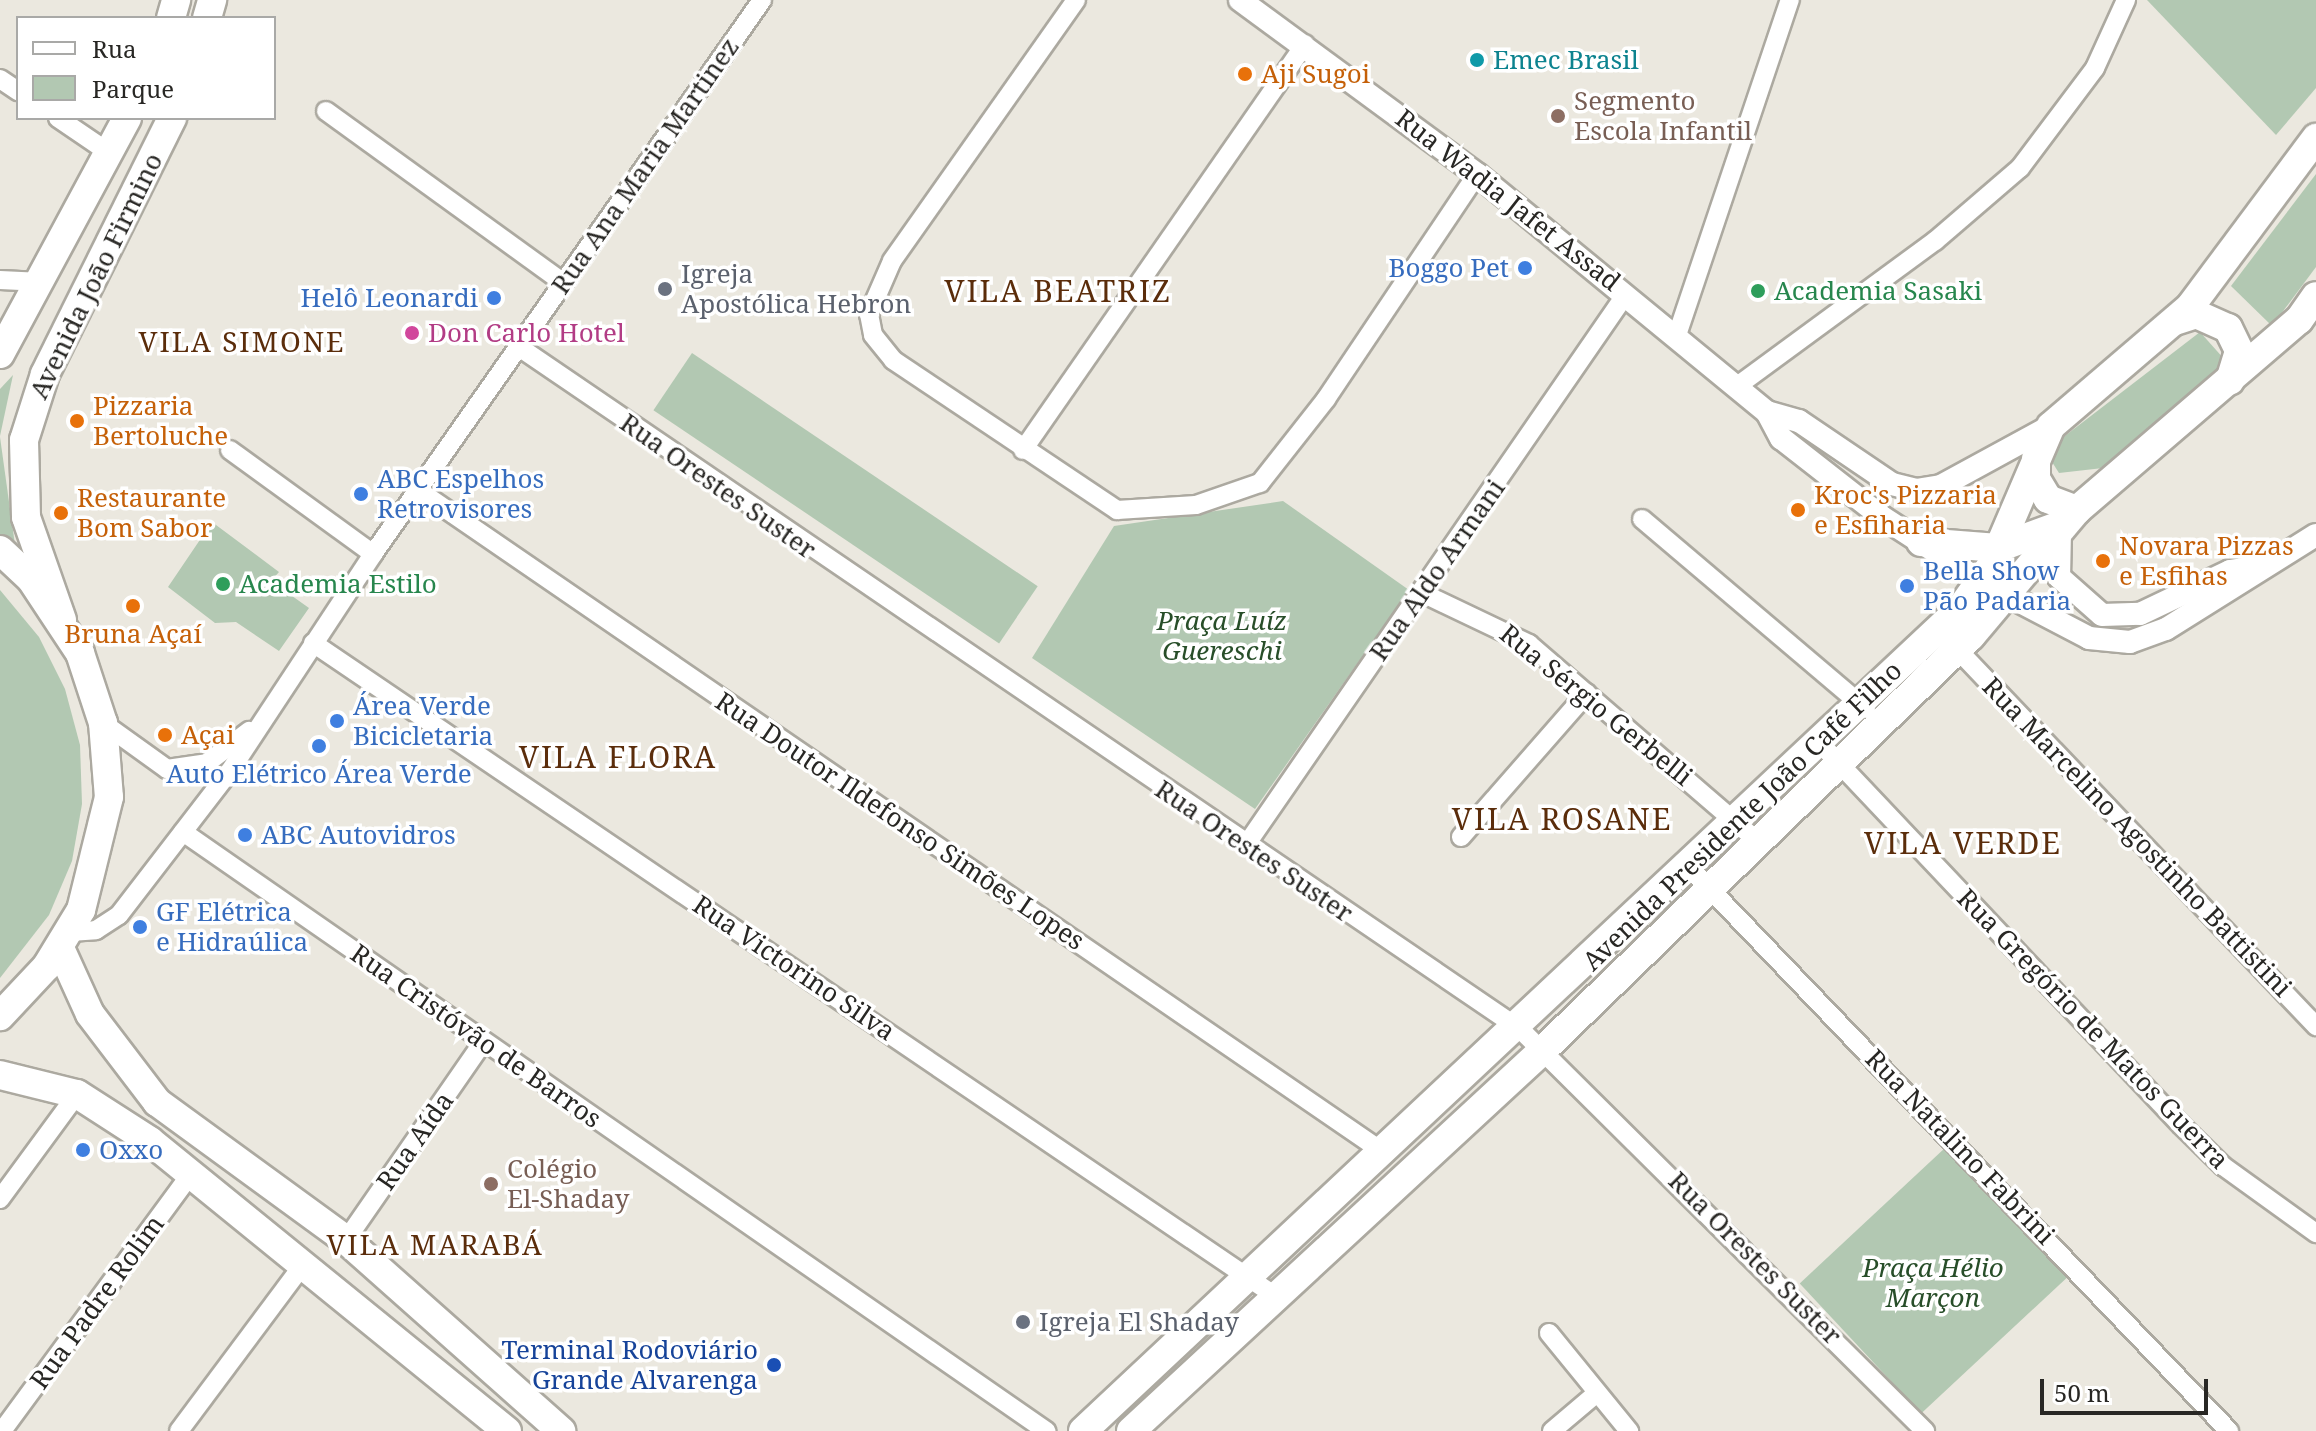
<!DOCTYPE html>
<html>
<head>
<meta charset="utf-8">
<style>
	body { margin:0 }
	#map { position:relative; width:2316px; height:1431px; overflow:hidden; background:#ebe8df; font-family:"Noto Serif",serif }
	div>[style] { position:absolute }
	.green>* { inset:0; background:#b2c8b2; transform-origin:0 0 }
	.roads { filter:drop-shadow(2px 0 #aca9a0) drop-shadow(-2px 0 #aca9a0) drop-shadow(0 2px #aca9a0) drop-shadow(0 -2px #aca9a0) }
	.minor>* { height:18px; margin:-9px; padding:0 9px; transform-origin:9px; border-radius:9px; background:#fff }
	.tertiary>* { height:22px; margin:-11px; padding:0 11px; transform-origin:11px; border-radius:11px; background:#fff }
	.primary>* { height:28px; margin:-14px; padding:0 14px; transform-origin:14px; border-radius:14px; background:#fff }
	.dots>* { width:22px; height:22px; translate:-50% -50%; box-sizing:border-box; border:4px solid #fff; border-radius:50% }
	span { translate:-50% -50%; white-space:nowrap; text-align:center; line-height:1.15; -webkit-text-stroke:7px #fff; paint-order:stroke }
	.culture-label { font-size:26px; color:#0d838f }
	.left { translate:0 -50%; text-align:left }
	.food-label { font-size:26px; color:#c56008 }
	.education-label { font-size:26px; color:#785e54 }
	.street-label { font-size:26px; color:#282724 }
	.shop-label { font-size:26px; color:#366cbe }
	.right { translate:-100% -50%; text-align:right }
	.worship-label { font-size:26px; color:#5b616d }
	.leisure-label { font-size:26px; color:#27864d }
	.hotel-label { font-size:26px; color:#b23c85 }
	.park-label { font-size:26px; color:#284e29; font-style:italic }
	.transit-label { font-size:26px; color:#164399 }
	.neighbourhood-label { font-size:28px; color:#5b2d0b; letter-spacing:2px }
	.quarter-label { font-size:30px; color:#5b2d0b; letter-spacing:2px }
	.legend { position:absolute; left:16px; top:16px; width:260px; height:104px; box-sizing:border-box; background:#fff; border:2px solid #a9a9a7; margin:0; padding:10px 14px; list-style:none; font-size:24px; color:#282724 }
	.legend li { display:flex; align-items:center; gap:16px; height:40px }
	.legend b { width:40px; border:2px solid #a9a9a7 }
	.scale { position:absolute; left:2040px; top:1379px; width:168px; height:36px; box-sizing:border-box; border:4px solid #282724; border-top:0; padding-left:10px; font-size:24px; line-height:28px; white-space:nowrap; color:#282724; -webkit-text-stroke:6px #fff; paint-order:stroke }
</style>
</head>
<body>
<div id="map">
	<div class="green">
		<i style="clip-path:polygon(2147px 0,2316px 0,2316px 88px,2276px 135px)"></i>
		<i style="clip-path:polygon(2316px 174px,2316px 267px,2272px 326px,2231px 286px)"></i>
		<i style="clip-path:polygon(2200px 332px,2225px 360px,2217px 376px,2103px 468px,2059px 473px,2052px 462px,2057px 442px)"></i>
		<i style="left:692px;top:353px;width:417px;height:69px;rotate:34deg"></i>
		<i style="clip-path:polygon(13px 375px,0 436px,0 389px)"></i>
		<i style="clip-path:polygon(0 437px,15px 545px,0 534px)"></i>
		<i style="clip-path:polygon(1283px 501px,1409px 590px,1255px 809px,1032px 658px,1114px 526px)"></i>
		<i style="clip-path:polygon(212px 522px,279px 572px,271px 581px,309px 608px,279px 651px,236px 622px,215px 623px,168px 587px)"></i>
		<i style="clip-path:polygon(0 590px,39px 637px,65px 689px,80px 745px,82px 804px,72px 861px,49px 915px,0 978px)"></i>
		<i style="left:1946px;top:1147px;width:178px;height:200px;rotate:47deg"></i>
	</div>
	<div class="roads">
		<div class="minor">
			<i style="left:1076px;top:0;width:319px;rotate:125.2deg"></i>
			<i style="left:892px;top:261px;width:58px;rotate:113.5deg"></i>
			<i style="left:869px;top:314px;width:21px;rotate:79deg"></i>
			<i style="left:873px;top:335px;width:32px;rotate:51deg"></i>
			<i style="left:893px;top:360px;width:270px;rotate:33.8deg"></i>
			<i style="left:1117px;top:510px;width:79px;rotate:-3.6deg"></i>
			<i style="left:1196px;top:505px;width:68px;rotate:-19deg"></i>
			<i style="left:1260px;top:483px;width:107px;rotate:-51.8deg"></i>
			<i style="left:1326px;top:399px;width:271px;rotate:-56.1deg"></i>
			<i style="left:0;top:79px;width:22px;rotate:34deg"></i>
			<i style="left:326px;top:111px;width:291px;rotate:35.9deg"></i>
			<i style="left:58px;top:118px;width:64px;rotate:34.2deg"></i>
			<i style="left:0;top:280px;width:42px;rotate:2.7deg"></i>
			<i style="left:1677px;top:335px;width:354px;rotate:-71.4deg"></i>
			<i style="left:519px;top:347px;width:1211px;rotate:34.27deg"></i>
			<i style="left:1520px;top:1029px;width:571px;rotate:44.79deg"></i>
			<i style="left:1736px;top:387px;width:247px;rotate:-36.3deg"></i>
			<i style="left:1935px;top:241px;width:112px;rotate:-40.7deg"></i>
			<i style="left:2020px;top:168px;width:125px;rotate:-53.1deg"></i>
			<i style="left:2095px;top:68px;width:75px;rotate:-65.5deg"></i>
			<i style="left:230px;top:450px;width:177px;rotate:36deg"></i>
			<i style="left:1023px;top:450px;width:494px;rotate:-55.2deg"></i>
			<i style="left:418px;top:490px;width:1170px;rotate:34.45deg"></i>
			<i style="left:1642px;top:519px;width:294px;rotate:40.3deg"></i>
			<i style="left:1422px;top:593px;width:119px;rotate:25.5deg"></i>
			<i style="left:1529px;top:644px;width:300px;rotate:40.8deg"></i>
			<i style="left:313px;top:643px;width:1161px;rotate:34.16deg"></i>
			<i style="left:1957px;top:649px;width:521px;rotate:46.4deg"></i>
			<i style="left:103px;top:723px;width:79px;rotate:35.7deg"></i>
			<i style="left:167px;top:769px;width:40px;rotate:-8.5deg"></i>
			<i style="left:207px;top:763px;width:53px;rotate:-37.3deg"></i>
			<i style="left:1818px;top:741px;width:528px;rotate:46.61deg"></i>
			<i style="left:2181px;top:1125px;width:59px;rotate:44.3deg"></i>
			<i style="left:2223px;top:1166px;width:115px;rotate:35.8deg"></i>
			<i style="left:183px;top:832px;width:1051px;rotate:34.76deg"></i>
			<i style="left:1461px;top:837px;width:191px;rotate:-48.8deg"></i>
			<i style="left:1246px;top:845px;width:669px;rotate:-55.41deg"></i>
			<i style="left:1687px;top:865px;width:784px;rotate:46.24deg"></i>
			<i style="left:70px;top:932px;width:26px;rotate:-4deg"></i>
			<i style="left:96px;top:930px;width:27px;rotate:-33deg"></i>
			<i style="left:119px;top:915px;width:182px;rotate:-52.4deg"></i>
			<i style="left:230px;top:771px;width:260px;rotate:-56.6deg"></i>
			<i style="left:373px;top:554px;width:677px;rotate:-54.92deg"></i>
			<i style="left:0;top:1199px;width:130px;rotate:-53.7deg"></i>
			<i style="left:346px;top:1240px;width:241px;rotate:-55.3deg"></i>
			<i style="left:1549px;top:1333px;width:127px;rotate:50.8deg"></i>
			<i style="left:2px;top:1431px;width:319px;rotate:-53.7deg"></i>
			<i style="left:179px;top:1431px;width:211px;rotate:-53.3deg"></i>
			<i style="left:1552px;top:1431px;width:59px;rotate:-40.2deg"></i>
		</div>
		<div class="tertiary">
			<i style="left:1240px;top:0;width:294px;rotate:36.3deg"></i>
			<i style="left:1477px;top:174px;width:375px;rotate:39.4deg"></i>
			<i style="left:1767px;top:412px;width:33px;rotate:16deg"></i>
			<i style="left:1799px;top:421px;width:112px;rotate:34.1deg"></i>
			<i style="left:1892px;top:484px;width:25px;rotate:14deg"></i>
			<i style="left:1916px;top:490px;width:25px;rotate:-9deg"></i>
			<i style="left:1941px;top:486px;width:125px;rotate:-28.6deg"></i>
			<i style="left:1767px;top:412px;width:30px;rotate:62deg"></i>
			<i style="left:1781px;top:438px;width:128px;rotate:38deg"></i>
			<i style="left:1882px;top:517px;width:119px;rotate:33deg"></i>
			<i style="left:1982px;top:582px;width:121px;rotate:27.6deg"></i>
			<i style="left:2089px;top:638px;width:41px;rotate:5.6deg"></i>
			<i style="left:2130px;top:642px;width:38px;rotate:-20deg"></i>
			<i style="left:2166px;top:629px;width:177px;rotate:-32.1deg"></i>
			<i style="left:2060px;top:531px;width:46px;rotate:91.2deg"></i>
			<i style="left:2059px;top:577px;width:57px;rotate:41.5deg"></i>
			<i style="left:2102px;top:615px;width:38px;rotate:-2deg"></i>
			<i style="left:2140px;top:614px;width:100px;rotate:-25.5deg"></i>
			<i style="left:2230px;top:571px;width:30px;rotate:-9deg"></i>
		</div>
		<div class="primary">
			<i style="left:171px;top:18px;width:19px;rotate:-74deg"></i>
			<i style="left:207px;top:18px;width:19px;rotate:-74deg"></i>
			<i style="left:2175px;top:321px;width:22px;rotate:-18deg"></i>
			<i style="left:2196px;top:314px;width:35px;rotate:24deg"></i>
			<i style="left:2228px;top:328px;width:25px;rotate:64deg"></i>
			<i style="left:2239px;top:351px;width:31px;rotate:107deg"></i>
			<i style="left:0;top:354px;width:268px;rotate:-61.7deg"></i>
			<i style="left:2036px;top:459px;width:20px;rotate:90deg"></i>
			<i style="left:2036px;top:479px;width:23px;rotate:59deg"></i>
			<i style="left:2048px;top:499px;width:31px;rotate:21deg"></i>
			<i style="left:1921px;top:542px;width:77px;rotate:4.5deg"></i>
			<i style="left:1998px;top:548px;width:69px;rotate:-20.3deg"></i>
			<i style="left:0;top:550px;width:42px;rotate:43.1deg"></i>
			<i style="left:31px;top:579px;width:89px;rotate:56.5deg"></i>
			<i style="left:80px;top:653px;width:74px;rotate:71.8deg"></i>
			<i style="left:103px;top:723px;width:74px;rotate:85.4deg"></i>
			<i style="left:109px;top:797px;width:116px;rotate:103.9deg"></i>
			<i style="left:81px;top:910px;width:66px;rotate:121.3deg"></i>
			<i style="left:47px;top:966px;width:69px;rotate:133.2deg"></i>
			<i style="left:62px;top:620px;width:109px;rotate:-109.3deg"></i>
			<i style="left:26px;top:517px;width:77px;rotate:-91.5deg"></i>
			<i style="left:24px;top:440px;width:69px;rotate:-72.3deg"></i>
			<i style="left:45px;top:374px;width:286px;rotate:-63.6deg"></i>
			<i style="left:60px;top:948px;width:72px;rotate:65.6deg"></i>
			<i style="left:90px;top:1014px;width:111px;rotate:52.7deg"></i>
			<i style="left:157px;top:1102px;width:234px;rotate:36.1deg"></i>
			<i style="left:346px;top:1240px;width:288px;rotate:41.6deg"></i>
			<i style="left:0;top:1075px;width:79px;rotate:13.9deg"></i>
			<i style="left:77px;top:1094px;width:87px;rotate:32.8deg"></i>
			<i style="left:150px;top:1141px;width:460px;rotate:39.1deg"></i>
			<i style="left:1083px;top:1431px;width:1203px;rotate:-43.15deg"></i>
			<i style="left:1961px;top:608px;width:52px;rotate:-54.5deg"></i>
			<i style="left:1991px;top:566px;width:152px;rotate:-66.8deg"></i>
			<i style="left:2051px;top:426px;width:183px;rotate:-40.6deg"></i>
			<i style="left:2190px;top:307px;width:211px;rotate:-53.3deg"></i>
			<i style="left:1131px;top:1431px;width:561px;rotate:-42.76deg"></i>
			<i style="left:1543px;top:1050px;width:595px;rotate:-44.05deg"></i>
			<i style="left:1971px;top:636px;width:165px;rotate:-49.9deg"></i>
			<i style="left:2077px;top:510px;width:292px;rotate:-40.6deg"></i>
			<i style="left:2299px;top:320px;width:29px;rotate:-55deg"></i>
		</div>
	</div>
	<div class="dots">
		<i style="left:1477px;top:60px;background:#0f9aa8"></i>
		<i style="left:1245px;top:74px;background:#e8710a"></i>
		<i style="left:1558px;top:116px;background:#8d6e63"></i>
		<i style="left:1525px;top:268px;background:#3f7fe0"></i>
		<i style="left:665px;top:289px;background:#6b7280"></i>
		<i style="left:1758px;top:291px;background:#2e9e5b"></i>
		<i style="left:494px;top:298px;background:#3f7fe0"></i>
		<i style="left:412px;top:333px;background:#d1479c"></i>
		<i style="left:77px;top:421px;background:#e8710a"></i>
		<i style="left:361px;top:494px;background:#3f7fe0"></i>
		<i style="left:1798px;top:510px;background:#e8710a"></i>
		<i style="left:61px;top:513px;background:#e8710a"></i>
		<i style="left:2103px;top:561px;background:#e8710a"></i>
		<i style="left:223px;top:584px;background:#2e9e5b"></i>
		<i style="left:1907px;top:586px;background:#3f7fe0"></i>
		<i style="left:133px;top:606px;background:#e8710a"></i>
		<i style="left:337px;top:721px;background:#3f7fe0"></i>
		<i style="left:165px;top:735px;background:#e8710a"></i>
		<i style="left:319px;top:746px;background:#3f7fe0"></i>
		<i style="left:245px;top:835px;background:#3f7fe0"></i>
		<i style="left:140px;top:927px;background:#3f7fe0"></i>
		<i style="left:83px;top:1150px;background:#3f7fe0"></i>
		<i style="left:491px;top:1184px;background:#8d6e63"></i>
		<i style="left:1023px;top:1322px;background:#6b7280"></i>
		<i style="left:774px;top:1365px;background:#1a4fb4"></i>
	</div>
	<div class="culture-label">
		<span class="left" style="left:1493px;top:60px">Emec Brasil</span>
	</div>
	<div class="food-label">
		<span class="left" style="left:1261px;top:74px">Aji Sugoi</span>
		<span class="left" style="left:93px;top:421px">Pizzaria<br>Bertoluche</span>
		<span class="left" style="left:1814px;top:510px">Kroc's Pizzaria<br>e Esfiharia</span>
		<span class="left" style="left:77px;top:513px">Restaurante<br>Bom Sabor</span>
		<span class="left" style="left:2119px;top:561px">Novara Pizzas<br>e Esfihas</span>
		<span style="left:133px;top:634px">Bruna Açaí</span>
		<span class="left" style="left:181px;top:735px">Açai</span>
	</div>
	<div class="education-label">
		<span class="left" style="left:1574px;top:116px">Segmento<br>Escola Infantil</span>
		<span class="left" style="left:507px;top:1184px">Colégio<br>El-Shaday</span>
	</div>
	<div class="street-label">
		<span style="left:645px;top:166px;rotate:-55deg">Rua Ana Maria Martinez</span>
		<span style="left:1508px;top:200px;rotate:38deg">Rua Wadia Jafet Assad</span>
		<span style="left:96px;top:276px;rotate:-64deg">Avenida João Firmino</span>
		<span style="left:718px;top:486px;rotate:35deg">Rua Orestes Suster</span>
		<span style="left:1437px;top:570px;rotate:-55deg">Rua Aldo Armani</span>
		<span style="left:1596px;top:705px;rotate:39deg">Rua Sérgio Gerbelli</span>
		<span style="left:1742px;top:816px;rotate:-44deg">Avenida Presidente João Café Filho</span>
		<span style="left:900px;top:821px;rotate:34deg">Rua Doutor Ildefonso Simões Lopes</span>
		<span style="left:2137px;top:837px;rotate:46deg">Rua Marcelino Agostinho Battistini</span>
		<span style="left:1254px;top:851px;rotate:34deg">Rua Orestes Suster</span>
		<span style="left:794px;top:968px;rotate:34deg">Rua Victorino Silva</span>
		<span style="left:2093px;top:1029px;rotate:46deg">Rua Gregório de Matos Guerra</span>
		<span style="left:476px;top:1036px;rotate:35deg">Rua Cristóvão de Barros</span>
		<span style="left:415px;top:1141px;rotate:-55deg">Rua Aída</span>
		<span style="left:1960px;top:1147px;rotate:46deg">Rua Natalino Fabrini</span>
		<span style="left:1755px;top:1258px;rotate:45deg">Rua Orestes Suster</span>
		<span style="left:97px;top:1302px;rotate:-54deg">Rua Padre Rolim</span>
	</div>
	<div class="shop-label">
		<span class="right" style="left:1509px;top:268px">Boggo Pet</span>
		<span class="right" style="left:478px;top:298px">Helô Leonardi</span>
		<span class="left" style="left:377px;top:494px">ABC Espelhos<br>Retrovisores</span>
		<span class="left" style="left:1923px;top:586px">Bella Show<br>Pão Padaria</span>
		<span class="left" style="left:353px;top:721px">Área Verde<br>Bicicletaria</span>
		<span style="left:319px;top:774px">Auto Elétrico Área Verde</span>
		<span class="left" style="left:261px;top:835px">ABC Autovidros</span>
		<span class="left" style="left:156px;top:927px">GF Elétrica<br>e Hidraúlica</span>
		<span class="left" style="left:99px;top:1150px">Oxxo</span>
	</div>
	<div class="worship-label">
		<span class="left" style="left:681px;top:289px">Igreja<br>Apostólica Hebron</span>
		<span class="left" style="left:1039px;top:1322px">Igreja El Shaday</span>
	</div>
	<div class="leisure-label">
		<span class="left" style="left:1774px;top:291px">Academia Sasaki</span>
		<span class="left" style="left:239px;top:584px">Academia Estilo</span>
	</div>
	<div class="hotel-label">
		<span class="left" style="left:428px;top:333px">Don Carlo Hotel</span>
	</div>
	<div class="park-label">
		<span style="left:1222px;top:636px">Praça Luíz<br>Guereschi</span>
		<span style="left:1933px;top:1283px">Praça Hélio<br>Marçon</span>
	</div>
	<div class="transit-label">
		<span class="right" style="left:758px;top:1365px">Terminal Rodoviário<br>Grande Alvarenga</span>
	</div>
	<div class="neighbourhood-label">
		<span style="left:242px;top:341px">VILA SIMONE</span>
		<span style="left:435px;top:1244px">VILA MARABÁ</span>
	</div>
	<div class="quarter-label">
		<span style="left:1058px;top:291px">VILA BEATRIZ</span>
		<span style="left:618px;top:757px">VILA FLORA</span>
		<span style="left:1562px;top:819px">VILA ROSANE</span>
		<span style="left:1963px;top:843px">VILA VERDE</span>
	</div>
	<ul class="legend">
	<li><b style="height:10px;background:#fff"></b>Rua</li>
	<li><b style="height:22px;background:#b2c8b2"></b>Parque</li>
	</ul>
	<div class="scale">50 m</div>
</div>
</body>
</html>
